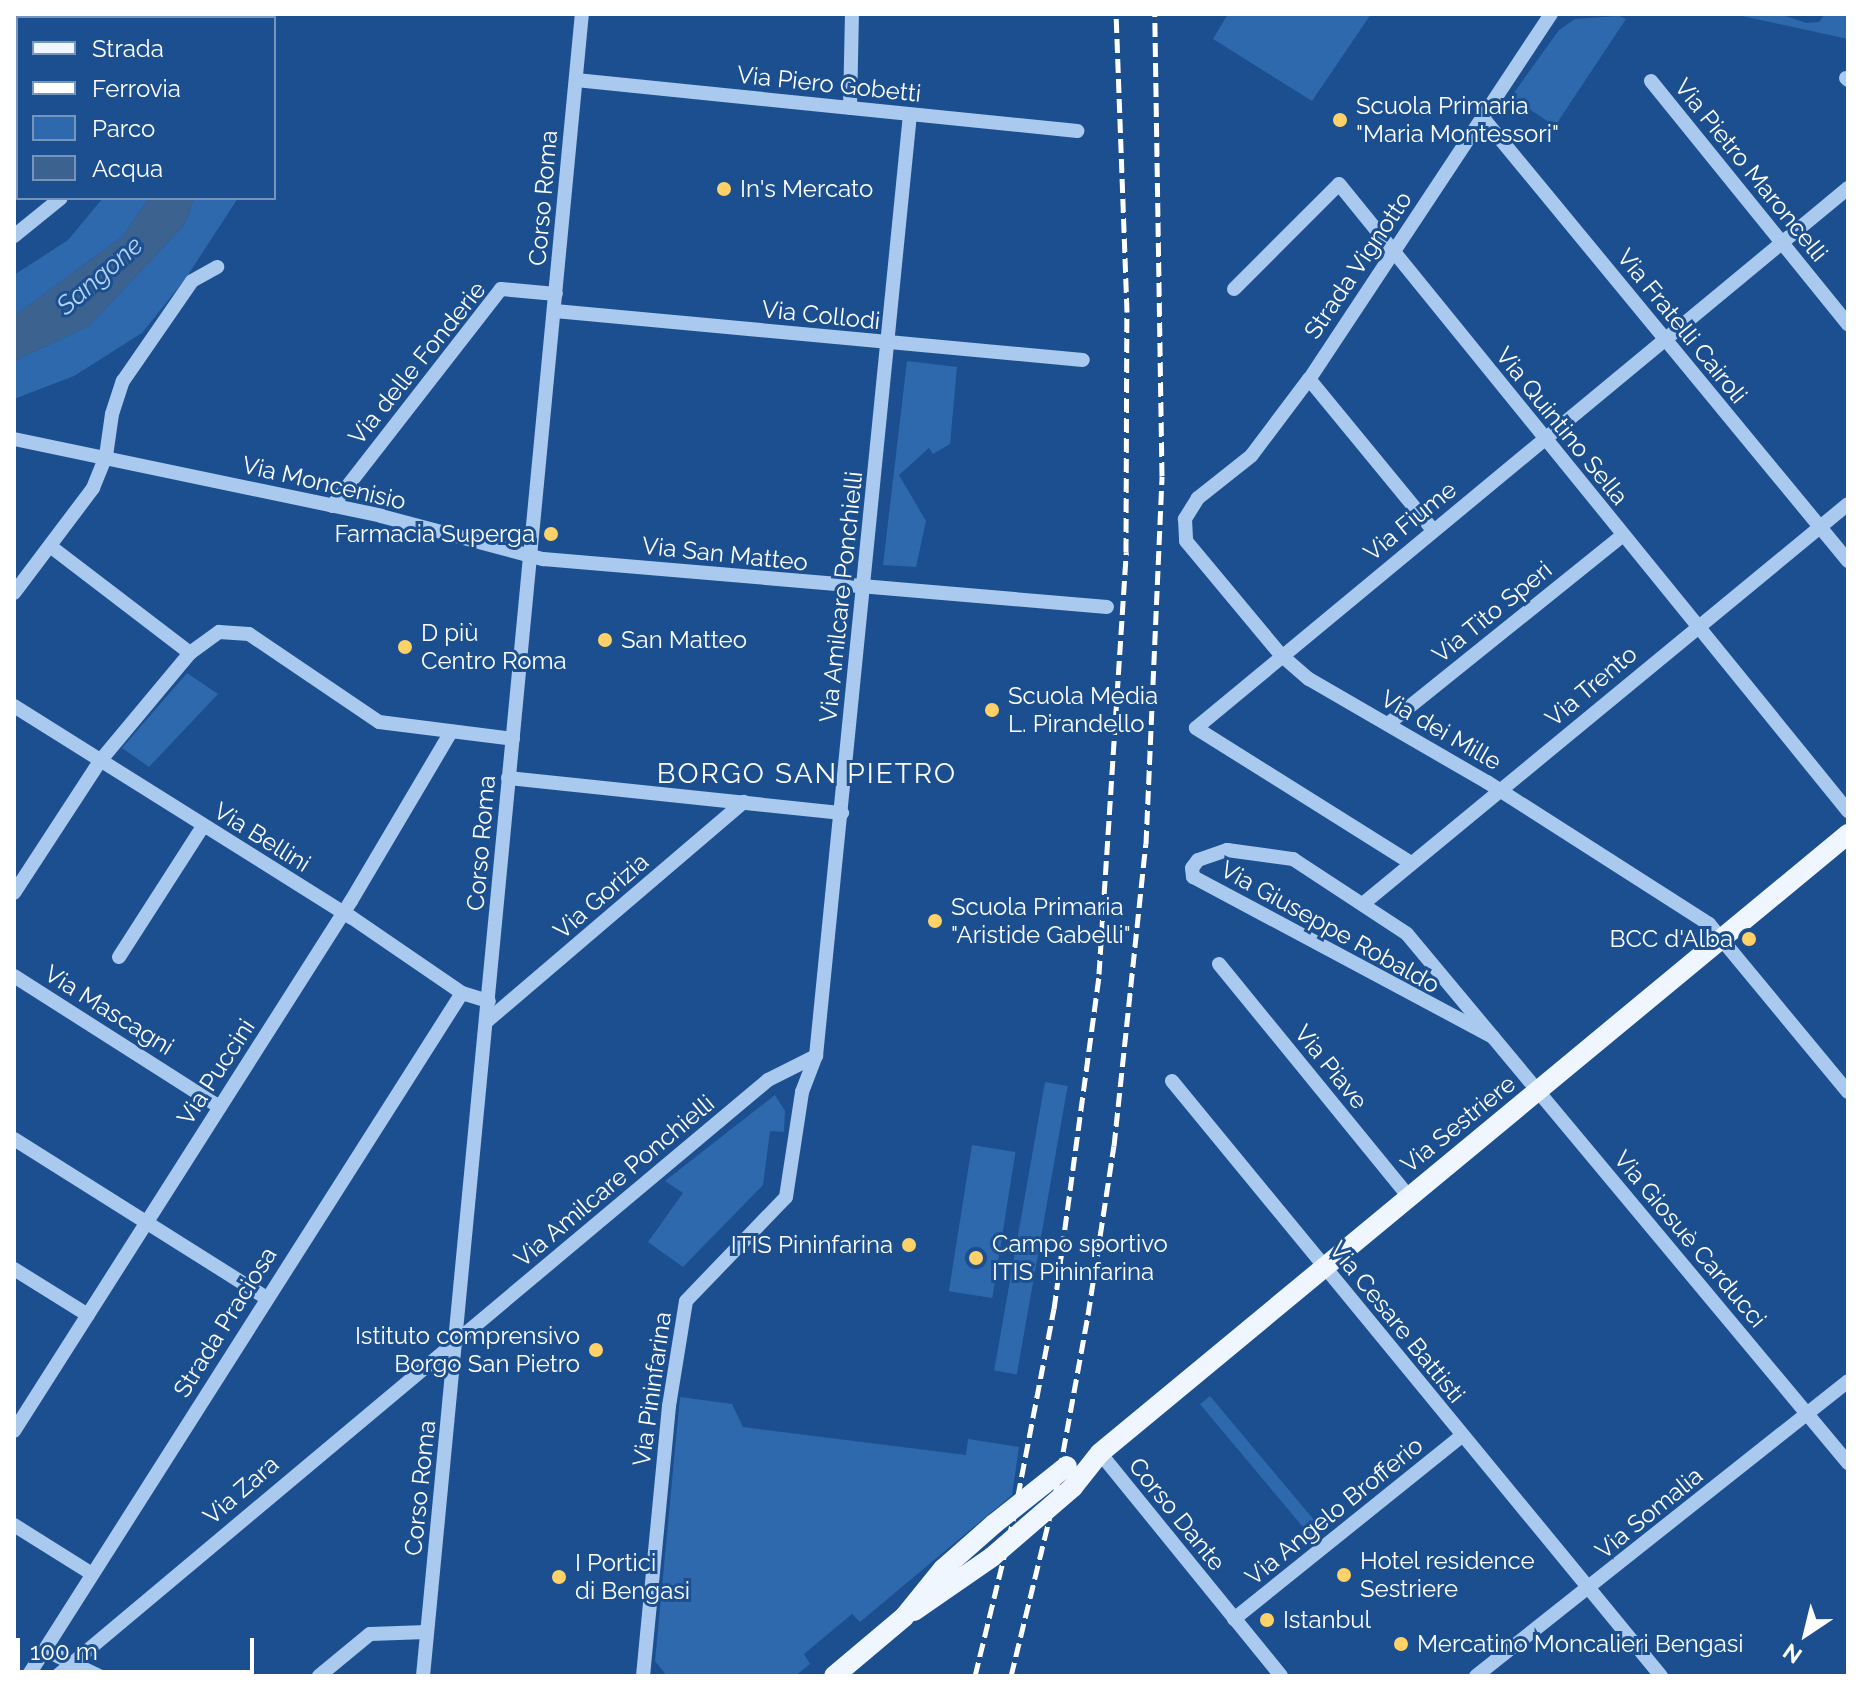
<!DOCTYPE html>
<html>
<head>
<meta charset="utf-8">
<style>
	body { margin:0 }
	#map { position:relative; width:1862px; height:1690px; overflow:hidden; background:#1b4f8f; font-family:Raleway,sans-serif }
	div>[style] { position:absolute }
	.green>* { inset:0; background:#2e69ad; transform-origin:0 0 }
	.water>* { inset:0; background:#3c6290 }
	.minor>* { height:14px; margin:-7px; padding:0 7px; transform-origin:7px; border-radius:7px; background:#a9c9ee }
	.major>* { height:20px; margin:-10px; padding:0 10px; transform-origin:10px; border-radius:10px; background:#f0f6ff }
	.rail>* { height:5px; margin-top:-2.5px; transform-origin:0; background:repeating-linear-gradient(90deg,#fff 0 14px,transparent 0 20px) }
	.major-bridge>* { height:20px; margin:-10px; padding:0 10px; transform-origin:10px; border-radius:10px; background:#f0f6ff }
	.dots>* { width:22px; height:22px; translate:-50% -50%; box-sizing:border-box; border:4px solid #1b4f8f; border-radius:50% }
	span { translate:-50% -50%; white-space:nowrap; text-align:center; line-height:1.15; -webkit-text-stroke:6px #1b4f8f; paint-order:stroke }
	.street-label { font-size:24px; color:#fff }
	.poi-label { font-size:24px; color:#fff }
	.left { translate:0 -50%; text-align:left }
	.right { translate:-100% -50%; text-align:right }
	.water-label { font-size:26px; color:#b5d3f5; font-style:italic }
	.quarter-label { font-size:28px; color:#fff; letter-spacing:2px }
	.frame { position:absolute; inset:0; border:16px solid #fff; pointer-events:none }
	.legend { position:absolute; left:16px; top:16px; width:260px; height:184px; box-sizing:border-box; background:#1b4f8f; border:2px solid #7695bc; margin:0; padding:10px 14px; list-style:none; font-size:24px; color:#fff }
	.legend li { display:flex; align-items:center; gap:16px; height:40px }
	.legend b { width:40px; border:2px solid #7695bc }
	.north { position:absolute; left:1766px; top:1594px; width:80px; height:80px; -webkit-text-stroke:6px #1b4f8f; paint-order:stroke; rotate:215deg; font-size:22px; font-weight:700; line-height:32px; text-align:center; color:#fff }
	.north::after { content:''; display:block; margin:auto; width:28px; height:36px; background:#fff; clip-path:polygon(50% 0,100% 100%,50% 72%,0 100%) }
	.scale { position:absolute; left:16px; top:1638px; width:238px; height:36px; box-sizing:border-box; border:4px solid #fff; border-top:0; padding-left:10px; font-size:24px; line-height:28px; white-space:nowrap; color:#fff; -webkit-text-stroke:6px #1b4f8f; paint-order:stroke }
</style>
</head>
<body>
<div id="map">
	<div class="green">
		<i style="clip-path:polygon(1228px 14px,1371px 14px,1312px 101px,1213px 39px)"></i>
		<i style="clip-path:polygon(1733px 14px,1780px 14px,1806px 23px,1819px 22px,1825px 14px,1848px 14px,1848px 39px)"></i>
		<i style="clip-path:polygon(1619px 16px,1626px 19px,1555px 126px,1511px 97px,1559px 30px,1575px 19px)"></i>
		<i style="clip-path:polygon(103px 198px,149px 198px,123px 236px,14px 316px,14px 275px,68px 240px)"></i>
		<i style="clip-path:polygon(195px 198px,238px 198px,186px 278px,142px 333px,74px 376px,14px 399px,14px 361px,89px 326px,184px 225px)"></i>
		<i style="clip-path:polygon(907px 361px,957px 367px,950px 444px,933px 454px,929px 448px,899px 475px,926px 521px,916px 567px,883px 565px)"></i>
		<i style="clip-path:polygon(187px 673px,218px 694px,149px 767px,122px 748px)"></i>
		<i style="left:1045px;top:1082px;width:23px;height:293px;rotate:10deg"></i>
		<i style="clip-path:polygon(775px 1095px,785px 1111px,784px 1132px,770px 1131px,763px 1185px,683px 1267px,648px 1242px,683px 1193px,665px 1181px)"></i>
		<i style="left:972px;top:1145px;width:44px;height:148px;rotate:9deg"></i>
		<i style="left:1210px;top:1396px;width:173px;height:13px;rotate:50deg"></i>
		<i style="clip-path:polygon(680px 1397px,732px 1404px,743px 1427px,966px 1455px,968px 1439px,1019px 1447px,1012px 1495px,860px 1622px,852px 1614px,804px 1654px,810px 1664px,795px 1676px,667px 1676px,655px 1661px)"></i>
	</div>
	<div class="water">
		<i style="clip-path:polygon(149px 198px,195px 198px,184px 225px,89px 326px,14px 361px,14px 316px,123px 236px)"></i>
	</div>
	<div class="minor">
		<i style="left:1551px;top:14px;width:438px;rotate:123.5deg"></i>
		<i style="left:1309px;top:379px;width:96px;rotate:127deg"></i>
		<i style="left:1251px;top:456px;width:68px;rotate:141.6deg"></i>
		<i style="left:1198px;top:498px;width:25px;rotate:122deg"></i>
		<i style="left:1185px;top:519px;width:22px;rotate:87deg"></i>
		<i style="left:1186px;top:541px;width:148px;rotate:50.2deg"></i>
		<i style="left:1281px;top:655px;width:37px;rotate:41deg"></i>
		<i style="left:1309px;top:679px;width:206px;rotate:30.1deg"></i>
		<i style="left:1487px;top:782px;width:264px;rotate:32.6deg"></i>
		<i style="left:1709px;top:924px;width:218px;rotate:50.4deg"></i>
		<i style="left:113px;top:18px;width:4px;rotate:-63deg"></i>
		<i style="left:1846px;top:78px;width:3px;rotate:45deg"></i>
		<i style="left:576px;top:80px;width:504px;rotate:5.81deg"></i>
		<i style="left:1651px;top:81px;width:313px;rotate:51deg"></i>
		<i style="left:14px;top:98px;width:4px;rotate:27deg"></i>
		<i style="left:850px;top:108px;width:94px;rotate:-88.8deg"></i>
		<i style="left:1483px;top:118px;width:574px;rotate:50.51deg"></i>
		<i style="left:14px;top:127px;width:4px;rotate:27deg"></i>
		<i style="left:14px;top:236px;width:60px;rotate:-39deg"></i>
		<i style="left:1234px;top:289px;width:148px;rotate:-45deg"></i>
		<i style="left:1339px;top:184px;width:808px;rotate:50.93deg"></i>
		<i style="left:555px;top:311px;width:530px;rotate:5.3deg"></i>
		<i style="left:1309px;top:379px;width:195px;rotate:50.6deg"></i>
		<i style="left:14px;top:439px;width:375px;rotate:11.8deg"></i>
		<i style="left:381px;top:516px;width:168px;rotate:14.9deg"></i>
		<i style="left:543px;top:559px;width:566px;rotate:4.86deg"></i>
		<i style="left:332px;top:506px;width:275px;rotate:-52.1deg"></i>
		<i style="left:501px;top:289px;width:55px;rotate:5.2deg"></i>
		<i style="left:50px;top:546px;width:176px;rotate:37.4deg"></i>
		<i style="left:14px;top:593px;width:131px;rotate:-53deg"></i>
		<i style="left:93px;top:488px;width:35px;rotate:-68deg"></i>
		<i style="left:106px;top:456px;width:42px;rotate:-81.9deg"></i>
		<i style="left:112px;top:414px;width:35px;rotate:-72deg"></i>
		<i style="left:123px;top:381px;width:121px;rotate:-55.4deg"></i>
		<i style="left:192px;top:281px;width:29px;rotate:-29deg"></i>
		<i style="left:14px;top:706px;width:398px;rotate:32.1deg"></i>
		<i style="left:351px;top:917px;width:135px;rotate:34.4deg"></i>
		<i style="left:462px;top:993px;width:28px;rotate:17deg"></i>
		<i style="left:1388px;top:724px;width:302px;rotate:-38.8deg"></i>
		<i style="left:508px;top:778px;width:336px;rotate:6deg"></i>
		<i style="left:1411px;top:863px;width:254px;rotate:-147.9deg"></i>
		<i style="left:1196px;top:728px;width:847px;rotate:-39.63deg"></i>
		<i style="left:14px;top:893px;width:158px;rotate:-56.9deg"></i>
		<i style="left:100px;top:761px;width:141px;rotate:-50.2deg"></i>
		<i style="left:190px;top:653px;width:36px;rotate:-36deg"></i>
		<i style="left:219px;top:632px;width:30px;rotate:4deg"></i>
		<i style="left:249px;top:634px;width:157px;rotate:34.1deg"></i>
		<i style="left:379px;top:722px;width:135px;rotate:7.2deg"></i>
		<i style="left:1364px;top:903px;width:627px;rotate:-39.5deg"></i>
		<i style="left:119px;top:957px;width:156px;rotate:-57.3deg"></i>
		<i style="left:1219px;top:964px;width:301px;rotate:50.8deg"></i>
		<i style="left:14px;top:976px;width:244px;rotate:32.5deg"></i>
		<i style="left:486px;top:1022px;width:339px;rotate:-40.5deg"></i>
		<i style="left:1493px;top:1037px;width:340px;rotate:-151.9deg"></i>
		<i style="left:1193px;top:877px;width:9px;rotate:-96deg"></i>
		<i style="left:1192px;top:868px;width:10px;rotate:-53deg"></i>
		<i style="left:1198px;top:860px;width:31px;rotate:-19deg"></i>
		<i style="left:1227px;top:850px;width:67px;rotate:7.8deg"></i>
		<i style="left:1293px;top:859px;width:136px;rotate:33.3deg"></i>
		<i style="left:1407px;top:934px;width:689px;rotate:50.18deg"></i>
		<i style="left:1172px;top:1081px;width:770px;rotate:50.58deg"></i>
		<i style="left:14px;top:1139px;width:298px;rotate:32.2deg"></i>
		<i style="left:14px;top:1269px;width:87px;rotate:31.9deg"></i>
		<i style="left:14px;top:1431px;width:628px;rotate:-57.55deg"></i>
		<i style="left:351px;top:901px;width:196px;rotate:-59.4deg"></i>
		<i style="left:1100px;top:1453px;width:287px;rotate:50.9deg"></i>
		<i style="left:14px;top:1525px;width:92px;rotate:32.1deg"></i>
		<i style="left:1234px;top:1619px;width:292px;rotate:-38.8deg"></i>
		<i style="left:47px;top:1651px;width:58px;rotate:25.7deg"></i>
		<i style="left:28px;top:1676px;width:809px;rotate:-57.57deg"></i>
		<i style="left:57px;top:1676px;width:928px;rotate:-39.97deg"></i>
		<i style="left:768px;top:1080px;width:54px;rotate:-26.6deg"></i>
		<i style="left:319px;top:1676px;width:66px;rotate:-39.5deg"></i>
		<i style="left:370px;top:1634px;width:57px;rotate:-2deg"></i>
		<i style="left:423px;top:1676px;width:1670px;rotate:-84.54deg"></i>
		<i style="left:643px;top:1676px;width:271px;rotate:-84.5deg"></i>
		<i style="left:669px;top:1406px;width:106px;rotate:-80.8deg"></i>
		<i style="left:686px;top:1301px;width:144px;rotate:-46.1deg"></i>
		<i style="left:786px;top:1197px;width:106px;rotate:-81.3deg"></i>
		<i style="left:802px;top:1092px;width:39px;rotate:-69deg"></i>
		<i style="left:816px;top:1056px;width:946px;rotate:-84.3deg"></i>
		<i style="left:1476px;top:1676px;width:475px;rotate:-38.4deg"></i>
	</div>
	<div class="major">
		<i style="left:1073px;top:1487px;width:43px;rotate:-51.5deg"></i>
		<i style="left:1100px;top:1453px;width:971px;rotate:-39.61deg"></i>
		<i style="left:914px;top:1611px;width:95px;rotate:-34.7deg"></i>
		<i style="left:834px;top:1676px;width:92px;rotate:-40.1deg"></i>
		<i style="left:904px;top:1617px;width:62px;rotate:-50.9deg"></i>
		<i style="left:943px;top:1569px;width:68px;rotate:-41.4deg"></i>
	</div>
	<div class="rail">
		<i style="left:975px;top:1676px;width:165px;rotate:-76.3deg"></i>
		<i style="left:1014px;top:1516px;width:211px;rotate:-79.1deg"></i>
		<i style="left:1054px;top:1309px;width:338px;rotate:-82.3deg"></i>
		<i style="left:1099px;top:974px;width:423px;rotate:-86.3deg"></i>
		<i style="left:1126px;top:552px;width:240px;rotate:-89.8deg"></i>
		<i style="left:1127px;top:312px;width:298px;rotate:-92.1deg"></i>
		<i style="left:1011px;top:1676px;width:190px;rotate:-76.3deg"></i>
		<i style="left:1056px;top:1491px;width:179px;rotate:-79.7deg"></i>
		<i style="left:1088px;top:1315px;width:171px;rotate:-81.3deg"></i>
		<i style="left:1114px;top:1146px;width:304px;rotate:-84deg"></i>
		<i style="left:1146px;top:844px;width:368px;rotate:-87.5deg"></i>
		<i style="left:1162px;top:476px;width:462px;rotate:-90.9deg"></i>
	</div>
	<div class="major-bridge">
		<i style="left:994px;top:1524px;width:93px;rotate:-38.5deg"></i>
		<i style="left:992px;top:1557px;width:107px;rotate:-40.8deg"></i>
	</div>
	<div class="dots">
		<i style="left:1340px;top:120px;background:#ffd166"></i>
		<i style="left:724px;top:189px;background:#ffd166"></i>
		<i style="left:551px;top:534px;background:#ffd166"></i>
		<i style="left:605px;top:640px;background:#ffd166"></i>
		<i style="left:405px;top:647px;background:#ffd166"></i>
		<i style="left:992px;top:710px;background:#ffd166"></i>
		<i style="left:935px;top:921px;background:#ffd166"></i>
		<i style="left:1749px;top:939px;background:#ffd166"></i>
		<i style="left:909px;top:1245px;background:#ffd166"></i>
		<i style="left:976px;top:1258px;background:#ffd166"></i>
		<i style="left:596px;top:1350px;background:#ffd166"></i>
		<i style="left:1344px;top:1575px;background:#ffd166"></i>
		<i style="left:559px;top:1577px;background:#ffd166"></i>
		<i style="left:1267px;top:1620px;background:#ffd166"></i>
		<i style="left:1401px;top:1644px;background:#ffd166"></i>
	</div>
	<div class="street-label">
		<span style="left:829px;top:84px;rotate:6deg">Via Piero Gobetti</span>
		<span style="left:1751px;top:170px;rotate:51deg">Via Pietro Maroncelli</span>
		<span style="left:543px;top:198px;rotate:-85deg">Corso Roma</span>
		<span style="left:1358px;top:265px;rotate:-56deg">Strada Vignotto</span>
		<span style="left:821px;top:315px;rotate:6deg">Via Collodi</span>
		<span style="left:1682px;top:326px;rotate:51deg">Via Fratelli Cairoli</span>
		<span style="left:417px;top:363px;rotate:-51deg">Via delle Fonderie</span>
		<span style="left:1562px;top:426px;rotate:51deg">Via Quintino Sella</span>
		<span style="left:324px;top:483px;rotate:13deg">Via Moncenisio</span>
		<span style="left:1410px;top:521px;rotate:-39deg">Via Fiume</span>
		<span style="left:725px;top:554px;rotate:6deg">Via San Matteo</span>
		<span style="left:841px;top:597px;rotate:-84deg">Via Amilcare Ponchielli</span>
		<span style="left:1492px;top:612px;rotate:-39deg">Via Tito Speri</span>
		<span style="left:1591px;top:686px;rotate:-40deg">Via Trento</span>
		<span style="left:1441px;top:730px;rotate:30deg">Via dei Mille</span>
		<span style="left:262px;top:837px;rotate:32deg">Via Bellini</span>
		<span style="left:481px;top:843px;rotate:-85deg">Corso Roma</span>
		<span style="left:601px;top:896px;rotate:-41deg">Via Gorizia</span>
		<span style="left:1330px;top:927px;rotate:29deg">Via Giuseppe Robaldo</span>
		<span style="left:109px;top:1010px;rotate:32deg">Via Mascagni</span>
		<span style="left:1331px;top:1067px;rotate:51deg">Via Piave</span>
		<span style="left:216px;top:1072px;rotate:-57deg">Via Puccini</span>
		<span style="left:1458px;top:1124px;rotate:-39deg">Via Sestriere</span>
		<span style="left:614px;top:1181px;rotate:-40deg">Via Amilcare Ponchielli</span>
		<span style="left:1690px;top:1239px;rotate:50deg">Via Giosuè Carducci</span>
		<span style="left:225px;top:1322px;rotate:-58deg">Strada Praciosa</span>
		<span style="left:1397px;top:1322px;rotate:51deg">Via Cesare Battisti</span>
		<span style="left:652px;top:1389px;rotate:-82deg">Via Pininfarina</span>
		<span style="left:420px;top:1488px;rotate:-84deg">Corso Roma</span>
		<span style="left:241px;top:1490px;rotate:-41deg">Via Zara</span>
		<span style="left:1334px;top:1511px;rotate:-39deg">Via Angelo Brofferio</span>
		<span style="left:1649px;top:1513px;rotate:-39deg">Via Somalia</span>
		<span style="left:1177px;top:1514px;rotate:51deg">Corso Dante</span>
	</div>
	<div class="poi-label">
		<span class="left" style="left:1356px;top:120px">Scuola Primaria<br>"Maria Montessori"</span>
		<span class="left" style="left:740px;top:189px">In's Mercato</span>
		<span class="right" style="left:535px;top:534px">Farmacia Superga</span>
		<span class="left" style="left:421px;top:647px">D più<br>Centro Roma</span>
		<span class="left" style="left:621px;top:640px">San Matteo</span>
		<span class="left" style="left:1008px;top:710px">Scuola Media<br>L. Pirandello</span>
		<span class="left" style="left:951px;top:921px">Scuola Primaria<br>"Aristide Gabelli"</span>
		<span class="right" style="left:1733px;top:939px">BCC d'Alba</span>
		<span class="left" style="left:992px;top:1258px">Campo sportivo<br>ITIS Pininfarina</span>
		<span class="right" style="left:893px;top:1245px">ITIS Pininfarina</span>
		<span class="right" style="left:580px;top:1350px">Istituto comprensivo<br>Borgo San Pietro</span>
		<span class="left" style="left:1360px;top:1575px">Hotel residence<br>Sestriere</span>
		<span class="left" style="left:575px;top:1577px">I Portici<br>di Bengasi</span>
		<span class="left" style="left:1283px;top:1620px">Istanbul</span>
		<span class="left" style="left:1417px;top:1644px">Mercatino Moncalieri Bengasi</span>
	</div>
	<div class="water-label">
		<span style="left:100px;top:276px;rotate:-41deg">Sangone</span>
	</div>
	<div class="quarter-label">
		<span style="left:807px;top:774px">BORGO SAN PIETRO</span>
	</div>
	<div class="frame"></div>
	<ul class="legend">
	<li><b style="height:10px;background:#f0f6ff"></b>Strada</li>
	<li><b style="height:10px;background:#fff"></b>Ferrovia</li>
	<li><b style="height:22px;background:#2e69ad"></b>Parco</li>
	<li><b style="height:22px;background:#3c6290"></b>Acqua</li>
	</ul>
	<div class="north">N</div>
	<div class="scale">100 m</div>
</div>
</body>
</html>
